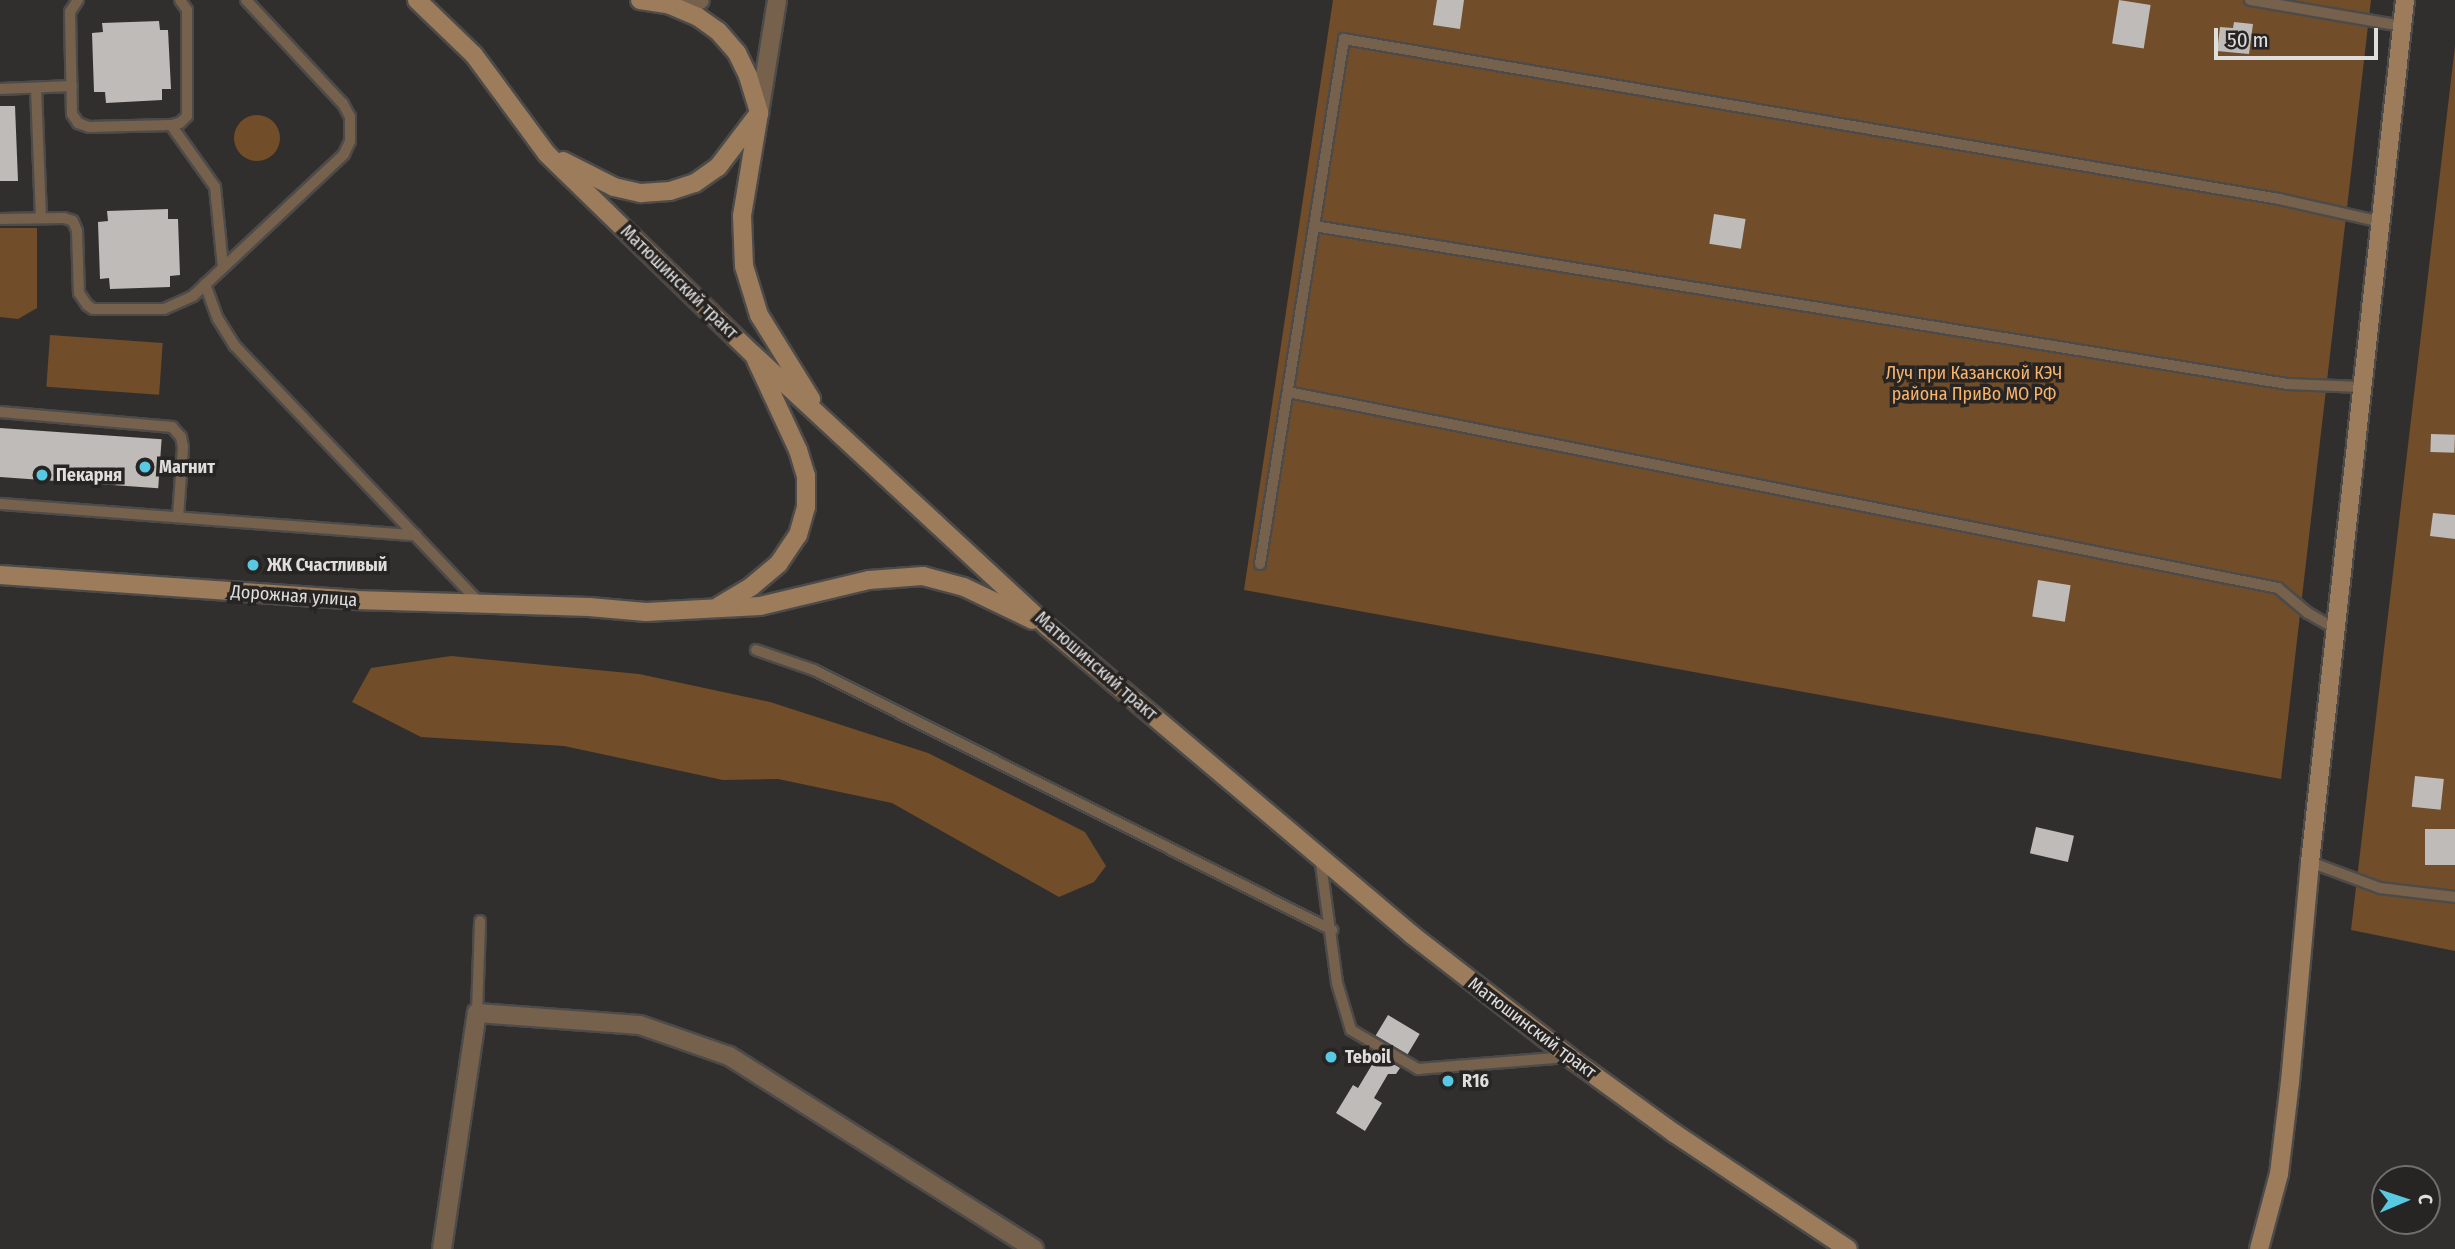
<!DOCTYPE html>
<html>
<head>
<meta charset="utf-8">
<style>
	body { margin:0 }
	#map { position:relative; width:2455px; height:1249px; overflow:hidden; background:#312f2d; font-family:"Fira Sans Condensed",sans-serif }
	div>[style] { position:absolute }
	.green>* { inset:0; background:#714d29; transform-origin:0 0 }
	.round { border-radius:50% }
	.building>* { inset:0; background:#bebbb9; transform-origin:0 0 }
	.roads { filter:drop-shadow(2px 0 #4d4b49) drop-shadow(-2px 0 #4d4b49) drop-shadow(0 2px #4d4b49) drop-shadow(0 -2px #4d4b49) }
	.lane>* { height:10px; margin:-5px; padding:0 5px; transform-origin:5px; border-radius:5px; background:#76614d }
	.street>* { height:18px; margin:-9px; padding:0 9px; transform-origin:9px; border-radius:9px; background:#76614d }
	.secondary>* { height:18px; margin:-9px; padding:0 9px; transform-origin:9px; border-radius:9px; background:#9d7c5c }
	.dots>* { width:19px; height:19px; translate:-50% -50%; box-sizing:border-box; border:4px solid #272523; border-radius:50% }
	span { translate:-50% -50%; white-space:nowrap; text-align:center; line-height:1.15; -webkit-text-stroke:7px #272523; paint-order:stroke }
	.street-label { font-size:18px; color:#e0dedd }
	.park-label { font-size:18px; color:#fab36c }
	.poi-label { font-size:18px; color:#e0dedd; font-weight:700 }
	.left { translate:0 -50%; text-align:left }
	.north { position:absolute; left:2371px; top:1165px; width:70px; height:70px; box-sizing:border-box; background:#272523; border:2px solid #716f6d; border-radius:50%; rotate:88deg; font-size:19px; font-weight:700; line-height:28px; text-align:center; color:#e0dedd }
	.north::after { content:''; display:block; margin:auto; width:24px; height:32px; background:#57c9e2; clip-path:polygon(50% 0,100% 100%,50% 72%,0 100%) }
	.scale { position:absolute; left:2214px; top:28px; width:164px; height:32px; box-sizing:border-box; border:4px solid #e0dedd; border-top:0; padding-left:9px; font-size:21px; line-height:24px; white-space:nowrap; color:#e0dedd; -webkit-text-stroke:5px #272523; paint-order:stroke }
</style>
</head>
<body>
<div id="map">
	<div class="green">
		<i style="clip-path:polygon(1333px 0,2371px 0,2281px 779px,1244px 590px)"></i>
		<i style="clip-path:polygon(2455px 46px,2455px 951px,2351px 930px)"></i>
		<i class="round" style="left:234px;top:115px;width:46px;height:46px"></i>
		<i style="clip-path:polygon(0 228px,37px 228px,37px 308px,18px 319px,0 317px)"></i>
		<i style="left:50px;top:335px;width:113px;height:52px;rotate:4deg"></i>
		<i style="clip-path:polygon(451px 656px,639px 674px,770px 702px,928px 753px,1085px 832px,1106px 866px,1094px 882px,1059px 897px,892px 803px,778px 779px,723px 780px,564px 746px,421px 737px,352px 702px,371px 668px)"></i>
	</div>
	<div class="building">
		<i style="clip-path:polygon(1437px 0,1464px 0,1460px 29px,1433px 25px)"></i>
		<i style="left:2119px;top:0;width:32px;height:44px;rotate:9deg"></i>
		<i style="clip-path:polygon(159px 21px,160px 30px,168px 30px,171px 89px,162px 89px,162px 100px,106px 103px,105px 92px,94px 92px,92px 33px,103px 32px,102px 23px)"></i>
		<i style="clip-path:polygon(2234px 22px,2253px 24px,2249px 54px,2217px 51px,2220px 27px,2233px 28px)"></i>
		<i style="clip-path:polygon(0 106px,15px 106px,18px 181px,0 181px)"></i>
		<i style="clip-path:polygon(168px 209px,168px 219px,178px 219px,180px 275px,170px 276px,170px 287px,110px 289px,109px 278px,100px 279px,98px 222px,108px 221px,107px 211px)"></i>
		<i style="left:1714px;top:214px;width:32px;height:30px;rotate:9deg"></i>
		<i style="left:0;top:428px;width:162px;height:49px;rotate:4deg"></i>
		<i style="left:2431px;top:434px;width:24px;height:18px;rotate:2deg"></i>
		<i style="clip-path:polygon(2433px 513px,2455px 515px,2455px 539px,2430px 536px)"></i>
		<i style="left:2038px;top:580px;width:33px;height:37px;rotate:9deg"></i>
		<i style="left:2415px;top:776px;width:29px;height:31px;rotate:6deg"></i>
		<i style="left:2036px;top:827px;width:39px;height:27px;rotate:13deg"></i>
		<i style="left:2425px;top:829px;width:30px;height:36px"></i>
		<i style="left:1388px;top:1015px;width:37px;height:24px;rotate:31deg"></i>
		<i style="clip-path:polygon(1368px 1049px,1400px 1068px,1396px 1074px,1388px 1074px,1374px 1098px,1382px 1103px,1365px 1131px,1336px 1113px,1353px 1085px,1358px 1088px,1376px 1058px,1366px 1053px)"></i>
	</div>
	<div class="roads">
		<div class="lane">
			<i style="left:78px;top:0;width:14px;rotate:124deg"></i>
			<i style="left:70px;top:12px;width:102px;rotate:88.9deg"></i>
			<i style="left:72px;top:114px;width:11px;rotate:56deg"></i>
			<i style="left:78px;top:123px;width:12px;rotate:20deg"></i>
			<i style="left:89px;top:127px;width:82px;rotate:-1.4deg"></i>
			<i style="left:171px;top:125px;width:9px;rotate:-13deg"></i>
			<i style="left:180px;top:123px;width:10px;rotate:-45deg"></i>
			<i style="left:187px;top:116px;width:106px;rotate:-90deg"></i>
			<i style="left:187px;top:10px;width:12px;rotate:-125deg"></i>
			<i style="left:2250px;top:0;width:154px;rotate:9.7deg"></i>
			<i style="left:36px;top:88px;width:130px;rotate:87.8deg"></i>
			<i style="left:0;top:89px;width:72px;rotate:-2.4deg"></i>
			<i style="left:171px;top:125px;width:76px;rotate:54.6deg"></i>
			<i style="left:215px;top:187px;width:80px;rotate:84.3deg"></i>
			<i style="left:0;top:219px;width:64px;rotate:-0.9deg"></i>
			<i style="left:64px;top:218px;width:9px;rotate:18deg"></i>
			<i style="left:73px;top:221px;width:11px;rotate:68deg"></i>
			<i style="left:77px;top:231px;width:62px;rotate:88.2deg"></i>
			<i style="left:79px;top:293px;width:14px;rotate:56deg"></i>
			<i style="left:87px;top:305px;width:7px;rotate:34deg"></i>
			<i style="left:93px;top:309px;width:71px"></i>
			<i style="left:164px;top:309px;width:32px;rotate:-24deg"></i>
			<i style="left:193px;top:296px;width:207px;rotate:-43.2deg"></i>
			<i style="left:344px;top:154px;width:14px;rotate:-65deg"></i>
			<i style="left:350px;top:141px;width:24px;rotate:-90deg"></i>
			<i style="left:350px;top:117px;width:15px;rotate:-118deg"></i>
			<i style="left:343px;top:104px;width:142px;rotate:-133deg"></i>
			<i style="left:1314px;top:226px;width:986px;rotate:9.22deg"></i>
			<i style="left:2287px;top:384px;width:75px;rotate:2.3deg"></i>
			<i style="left:205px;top:284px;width:37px;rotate:70deg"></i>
			<i style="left:218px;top:319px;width:31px;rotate:58deg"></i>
			<i style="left:234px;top:345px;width:358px;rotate:46.4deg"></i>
			<i style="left:1288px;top:392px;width:1009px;rotate:11.2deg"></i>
			<i style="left:2278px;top:588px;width:39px;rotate:40deg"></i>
			<i style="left:2308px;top:613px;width:32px;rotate:30deg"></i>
			<i style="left:0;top:412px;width:173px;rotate:5deg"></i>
			<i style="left:172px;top:427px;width:13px;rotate:48deg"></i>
			<i style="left:181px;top:437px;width:10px;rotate:79deg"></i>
			<i style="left:183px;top:447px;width:70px;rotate:94.1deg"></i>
			<i style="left:0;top:504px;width:417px;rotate:4.3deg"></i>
			<i style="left:1260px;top:564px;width:532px;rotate:-80.91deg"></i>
			<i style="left:1344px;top:39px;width:949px;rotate:9.71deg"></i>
			<i style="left:2279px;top:199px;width:105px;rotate:12.7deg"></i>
			<i style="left:756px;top:650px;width:61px;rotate:19deg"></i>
			<i style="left:814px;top:670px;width:580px;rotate:26.65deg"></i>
			<i style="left:1320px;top:857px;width:127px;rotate:82.3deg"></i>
			<i style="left:1337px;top:983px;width:49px;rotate:73.4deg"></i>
			<i style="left:1351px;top:1030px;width:78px;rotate:30.2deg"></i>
			<i style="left:1418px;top:1069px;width:150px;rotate:-4.6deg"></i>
			<i style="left:2310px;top:862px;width:75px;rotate:20.4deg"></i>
			<i style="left:2380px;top:888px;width:76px;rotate:6.8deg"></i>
			<i style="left:477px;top:1013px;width:92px;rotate:-88.1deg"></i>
		</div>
		<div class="street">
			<i style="left:670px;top:5px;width:30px;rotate:-9deg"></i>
			<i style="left:759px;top:113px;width:114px;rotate:-80.9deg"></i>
			<i style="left:442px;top:1249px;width:239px;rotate:-81.6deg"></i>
			<i style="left:477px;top:1013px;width:163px;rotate:4.2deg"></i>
			<i style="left:640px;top:1025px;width:94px;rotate:19.2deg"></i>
			<i style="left:729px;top:1056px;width:361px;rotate:32.3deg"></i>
		</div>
		<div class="secondary">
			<i style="left:417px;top:0;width:79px;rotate:44deg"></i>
			<i style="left:474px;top:55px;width:123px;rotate:53.6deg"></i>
			<i style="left:547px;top:154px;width:287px;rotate:44.2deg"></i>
			<i style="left:753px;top:354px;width:403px;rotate:42.8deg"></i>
			<i style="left:1049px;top:628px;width:475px;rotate:40.2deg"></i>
			<i style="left:1412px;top:935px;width:199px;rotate:37.8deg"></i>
			<i style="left:1569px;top:1057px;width:130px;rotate:35.9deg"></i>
			<i style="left:1674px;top:1133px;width:209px;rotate:33.7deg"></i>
			<i style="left:640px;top:0;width:30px;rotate:9deg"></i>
			<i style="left:670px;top:5px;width:30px;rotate:23deg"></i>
			<i style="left:698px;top:17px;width:24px;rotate:35deg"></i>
			<i style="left:718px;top:31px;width:29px;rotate:49deg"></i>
			<i style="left:737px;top:53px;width:25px;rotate:64deg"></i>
			<i style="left:748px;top:76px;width:39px;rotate:73deg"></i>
			<i style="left:759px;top:113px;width:104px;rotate:99.4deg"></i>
			<i style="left:742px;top:216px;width:50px;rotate:87.7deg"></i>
			<i style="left:744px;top:266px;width:51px;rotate:73deg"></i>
			<i style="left:759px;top:315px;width:99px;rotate:58.2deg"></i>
			<i style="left:563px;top:161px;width:57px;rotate:27deg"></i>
			<i style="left:614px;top:187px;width:28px;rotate:13deg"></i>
			<i style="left:641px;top:193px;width:29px;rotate:-4deg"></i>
			<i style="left:670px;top:191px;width:26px;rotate:-18deg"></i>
			<i style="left:695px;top:183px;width:28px;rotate:-35deg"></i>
			<i style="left:718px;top:167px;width:63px;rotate:-52.8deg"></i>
			<i style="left:0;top:575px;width:356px;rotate:4deg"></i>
			<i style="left:355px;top:600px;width:234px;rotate:1.7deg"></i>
			<i style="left:589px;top:607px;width:57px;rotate:5deg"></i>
			<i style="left:646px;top:612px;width:114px;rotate:-3deg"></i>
			<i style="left:760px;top:606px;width:112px;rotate:-13.4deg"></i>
			<i style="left:869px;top:580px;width:54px;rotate:-4.2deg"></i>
			<i style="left:923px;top:576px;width:42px;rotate:15deg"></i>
			<i style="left:964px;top:587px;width:76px;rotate:25.6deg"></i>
			<i style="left:719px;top:606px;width:39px;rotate:-31deg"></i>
			<i style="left:752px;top:586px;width:35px;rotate:-40deg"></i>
			<i style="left:779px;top:563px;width:34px;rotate:-56deg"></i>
			<i style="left:798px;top:535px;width:29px;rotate:-74deg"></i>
			<i style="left:806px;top:507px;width:31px;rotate:-90deg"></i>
			<i style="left:806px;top:476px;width:27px;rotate:-107deg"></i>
			<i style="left:798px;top:450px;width:99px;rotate:-115deg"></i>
			<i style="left:2259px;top:1249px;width:78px;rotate:-75.1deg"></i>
			<i style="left:2279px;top:1174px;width:93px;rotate:-83.2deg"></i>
			<i style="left:2290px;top:1082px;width:221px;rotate:-84.8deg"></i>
			<i style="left:2310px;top:862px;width:867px;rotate:-83.71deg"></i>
		</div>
	</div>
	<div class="dots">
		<i style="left:145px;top:467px;background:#57c9e2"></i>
		<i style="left:42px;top:475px;background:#57c9e2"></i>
		<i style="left:253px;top:565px;background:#57c9e2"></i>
		<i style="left:1331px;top:1057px;background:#57c9e2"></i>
		<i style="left:1448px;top:1081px;background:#57c9e2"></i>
	</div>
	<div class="street-label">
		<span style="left:679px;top:282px;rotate:44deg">Матюшинский тракт</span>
		<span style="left:294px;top:596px;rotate:4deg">Дорожная улица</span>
		<span style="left:1096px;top:666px;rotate:41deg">Матюшинский тракт</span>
		<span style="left:1532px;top:1028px;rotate:37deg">Матюшинский тракт</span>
	</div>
	<div class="park-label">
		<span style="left:1974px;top:384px">Луч при Казанской КЭЧ<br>района ПриВо МО РФ</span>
	</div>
	<div class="poi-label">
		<span class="left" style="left:159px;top:467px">Магнит</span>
		<span class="left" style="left:56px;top:475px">Пекарня</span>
		<span class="left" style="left:267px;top:565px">ЖК Счастливый</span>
		<span class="left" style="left:1345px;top:1057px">Teboil</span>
		<span class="left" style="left:1462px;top:1081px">R16</span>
	</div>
	<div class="north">С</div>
	<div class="scale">50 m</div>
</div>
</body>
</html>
